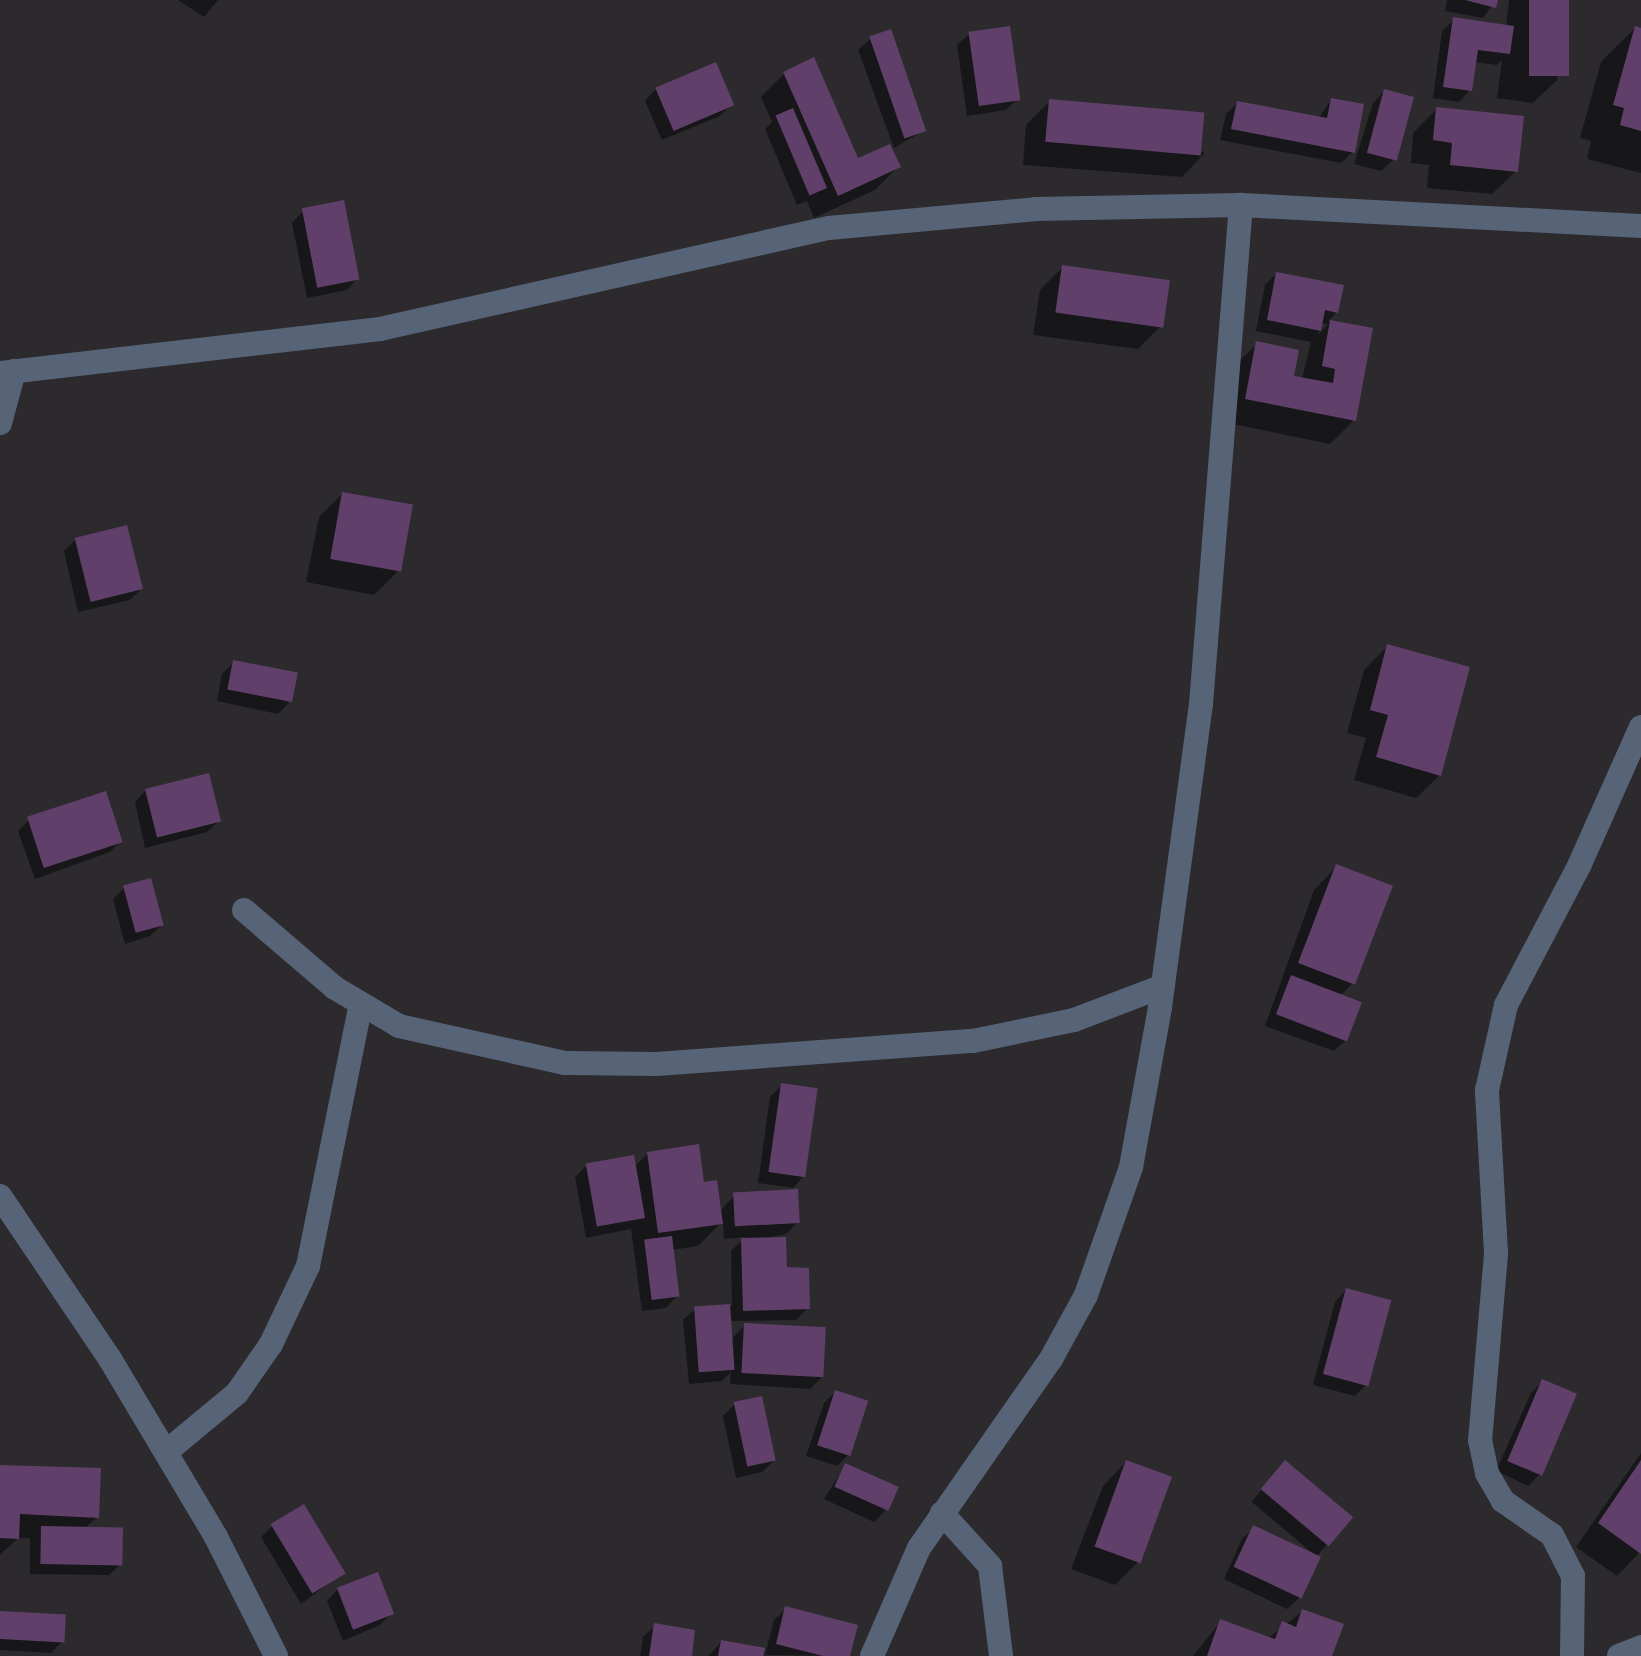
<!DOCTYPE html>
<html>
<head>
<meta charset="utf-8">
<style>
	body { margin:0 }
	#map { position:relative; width:1641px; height:1656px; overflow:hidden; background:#2c2a2d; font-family:"PT Sans",sans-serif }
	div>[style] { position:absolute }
	.shadow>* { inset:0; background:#0007; transform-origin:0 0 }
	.building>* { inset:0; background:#60406b; transform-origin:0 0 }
	.minor>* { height:24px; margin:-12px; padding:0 12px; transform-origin:12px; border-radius:12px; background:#576478 }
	span { translate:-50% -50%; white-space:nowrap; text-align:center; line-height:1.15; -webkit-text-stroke:6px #232124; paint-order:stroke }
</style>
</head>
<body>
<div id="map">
	<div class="shadow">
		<i style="clip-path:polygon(178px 0,218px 0,204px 17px)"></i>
		<i style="clip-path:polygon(1447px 0,1496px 0,1483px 18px,1445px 11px)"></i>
		<i style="clip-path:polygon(1509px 0,1567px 0,1557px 80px,1533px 103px,1497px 98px,1502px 60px,1497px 65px,1474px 62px,1470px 90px,1459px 102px,1433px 98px,1442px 31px,1454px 20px,1506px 27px)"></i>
		<i style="clip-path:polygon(1635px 28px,1641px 30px,1641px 173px,1587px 159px,1591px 141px,1580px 138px,1601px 62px)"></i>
		<i style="clip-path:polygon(969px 34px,1018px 99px,1006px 110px,967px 116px,957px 45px)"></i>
		<i style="clip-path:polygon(870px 39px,925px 130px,894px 148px,858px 50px)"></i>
		<i style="clip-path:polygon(784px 74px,857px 160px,898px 167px,875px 190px,814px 218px,807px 201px,797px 205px,765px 129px,772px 122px,761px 97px)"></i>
		<i style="clip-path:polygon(656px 89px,731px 105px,720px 116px,662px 140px,645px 101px)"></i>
		<i style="clip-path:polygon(1384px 91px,1393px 160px,1381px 171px,1354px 164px,1373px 103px)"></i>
		<i style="clip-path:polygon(1331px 100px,1353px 152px,1341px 163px,1220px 140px,1226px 114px,1237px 103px,1319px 118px)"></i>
		<i style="clip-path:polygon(1050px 101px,1205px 153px,1182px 177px,1023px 165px,1026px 125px)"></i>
		<i style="clip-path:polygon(1437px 109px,1516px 171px,1492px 194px,1427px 188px,1429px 165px,1411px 163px,1413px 133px)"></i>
		<i style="clip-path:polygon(303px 211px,358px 278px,347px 290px,307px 298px,292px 223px)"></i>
		<i style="clip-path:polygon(1063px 267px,1161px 326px,1138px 349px,1033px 335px,1040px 290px)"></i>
		<i style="clip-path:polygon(evenodd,1276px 274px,1337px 312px,1328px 321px,1371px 330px,1354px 420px,1330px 444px,1223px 422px,1233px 367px,1257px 344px,1292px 377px,1302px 379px,1311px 342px,1256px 331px,1265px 285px,1276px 274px,1321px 323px,1328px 324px,1318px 335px,1321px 323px)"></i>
		<i style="clip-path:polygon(342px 494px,397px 572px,374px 595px,306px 582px,319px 517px)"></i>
		<i style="clip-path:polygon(76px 539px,141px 589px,130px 600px,78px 612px,64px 551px)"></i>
		<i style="clip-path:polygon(1388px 646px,1440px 775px,1416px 798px,1354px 780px,1366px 738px,1347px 733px,1364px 670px)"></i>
		<i style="clip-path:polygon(234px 662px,289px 703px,278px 714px,217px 701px,222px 674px)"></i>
		<i style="clip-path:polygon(146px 790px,219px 821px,207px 832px,145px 848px,135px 802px)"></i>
		<i style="clip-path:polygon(29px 820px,121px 841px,110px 852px,35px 879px,18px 831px)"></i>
		<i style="clip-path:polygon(1337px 866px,1353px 983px,1340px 996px,1346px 1040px,1334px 1051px,1265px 1026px,1314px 890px)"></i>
		<i style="clip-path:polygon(124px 888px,162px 925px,150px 936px,125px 944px,113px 899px)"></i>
		<i style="clip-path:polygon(782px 1085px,804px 1176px,793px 1188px,758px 1183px,770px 1097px)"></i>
		<i style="clip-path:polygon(648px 1153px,702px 1184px,720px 1211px,734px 1196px,798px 1222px,786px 1234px,762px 1239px,808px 1308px,796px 1320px,730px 1321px,731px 1339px,745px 1325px,822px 1377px,810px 1389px,730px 1384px,731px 1372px,722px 1381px,689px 1384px,683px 1320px,695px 1309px,732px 1306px,731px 1251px,745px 1237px,724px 1239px,723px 1221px,698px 1246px,672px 1250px,677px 1296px,666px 1308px,642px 1311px,631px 1229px,586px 1238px,575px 1177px,587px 1165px,634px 1167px)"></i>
		<i style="clip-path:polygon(1346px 1290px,1367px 1384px,1355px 1396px,1313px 1385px,1335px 1302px)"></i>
		<i style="clip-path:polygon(1543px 1381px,1539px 1475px,1528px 1486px,1496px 1471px,1531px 1393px)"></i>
		<i style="clip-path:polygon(835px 1392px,849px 1454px,837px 1466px,806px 1456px,824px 1403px)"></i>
		<i style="clip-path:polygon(735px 1404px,774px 1461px,762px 1472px,736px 1478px,723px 1416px)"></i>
		<i style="clip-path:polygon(1641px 1453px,1641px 1551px,1617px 1576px,1576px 1547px)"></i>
		<i style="clip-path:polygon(1126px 1462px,1138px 1562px,1115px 1585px,1071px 1569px,1103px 1486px)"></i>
		<i style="left:1285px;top:1462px;width:85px;height:52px;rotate:40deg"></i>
		<i style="clip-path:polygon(846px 1465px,885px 1511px,874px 1522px,824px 1499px)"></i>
		<i style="clip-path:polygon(0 1467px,97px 1517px,85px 1528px,121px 1564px,109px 1575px,30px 1574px,30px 1538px,18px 1538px,0 1555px)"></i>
		<i style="clip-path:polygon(273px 1525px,344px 1572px,301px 1604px,261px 1537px)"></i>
		<i style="clip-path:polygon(1254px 1528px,1299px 1598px,1287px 1609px,1224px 1579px,1242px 1539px)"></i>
		<i style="clip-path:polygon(338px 1589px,392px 1613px,380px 1625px,343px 1641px,327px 1601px)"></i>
		<i style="clip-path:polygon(786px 1609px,848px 1656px,765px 1655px,774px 1620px)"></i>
		<i style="clip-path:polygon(1303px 1611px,1330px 1656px,1193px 1656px,1221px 1621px,1268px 1638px)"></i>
		<i style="clip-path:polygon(0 1613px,63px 1641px,51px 1653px,0 1650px)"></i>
		<i style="clip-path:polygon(655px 1626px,690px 1656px,640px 1656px,643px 1637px)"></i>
		<i style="clip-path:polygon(721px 1642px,761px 1656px,708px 1656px)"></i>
	</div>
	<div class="building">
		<i style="clip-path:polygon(1465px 0,1498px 0,1496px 8px)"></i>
		<i style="left:1529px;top:0;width:40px;height:76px"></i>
		<i style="clip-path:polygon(1453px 17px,1514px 26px,1510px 54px,1478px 50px,1472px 91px,1443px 87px)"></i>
		<i style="left:1010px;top:26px;width:75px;height:42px;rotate:82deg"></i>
		<i style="clip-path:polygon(1635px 26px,1641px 28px,1641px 131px,1620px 125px,1624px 108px,1613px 105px)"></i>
		<i style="left:891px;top:29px;width:108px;height:23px;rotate:71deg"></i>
		<i style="clip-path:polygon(814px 57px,858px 158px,890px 144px,901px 167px,838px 196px,783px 72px)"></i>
		<i style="left:716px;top:62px;width:47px;height:66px;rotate:67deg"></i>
		<i style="left:1384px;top:89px;width:31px;height:66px;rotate:15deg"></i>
		<i style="clip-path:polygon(1331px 98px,1364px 104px,1355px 153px,1231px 129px,1237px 101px,1327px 118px)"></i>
		<i style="left:1049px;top:99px;width:156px;height:43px;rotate:5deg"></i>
		<i style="clip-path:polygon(1436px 107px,1524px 116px,1518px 172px,1450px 165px,1452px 143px,1433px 140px)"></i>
		<i style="left:793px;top:108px;width:87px;height:19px;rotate:67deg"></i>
		<i style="left:344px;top:200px;width:81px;height:43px;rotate:79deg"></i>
		<i style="left:1062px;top:265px;width:109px;height:48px;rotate:8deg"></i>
		<i style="clip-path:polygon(1276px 272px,1344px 285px,1338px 313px,1325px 310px,1321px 331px,1267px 320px)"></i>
		<i style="clip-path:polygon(1330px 320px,1373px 328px,1356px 421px,1245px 399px,1256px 341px,1299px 350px,1294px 376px,1333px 383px,1335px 369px,1322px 366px)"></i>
		<i style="left:342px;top:492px;width:72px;height:68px;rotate:10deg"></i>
		<i style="left:127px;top:525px;width:66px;height:54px;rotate:76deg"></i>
		<i style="clip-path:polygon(1387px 644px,1470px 667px,1441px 776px,1376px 757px,1388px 715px,1370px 710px)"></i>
		<i style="left:233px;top:660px;width:66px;height:30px;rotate:11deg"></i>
		<i style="left:209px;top:773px;width:50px;height:66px;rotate:76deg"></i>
		<i style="left:106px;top:791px;width:54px;height:83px;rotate:72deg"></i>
		<i style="left:1336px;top:864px;width:61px;height:106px;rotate:21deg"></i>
		<i style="left:151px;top:878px;width:49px;height:29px;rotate:75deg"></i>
		<i style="left:1291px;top:975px;width:76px;height:42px;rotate:21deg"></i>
		<i style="left:781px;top:1083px;width:37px;height:90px;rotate:8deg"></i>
		<i style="clip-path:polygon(699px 1144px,704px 1182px,717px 1180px,723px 1224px,658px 1233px,647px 1152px)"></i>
		<i style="left:634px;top:1155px;width:64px;height:49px;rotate:80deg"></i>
		<i style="left:798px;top:1189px;width:34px;height:65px;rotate:87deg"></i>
		<i style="left:672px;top:1236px;width:61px;height:28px;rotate:83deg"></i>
		<i style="clip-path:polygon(786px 1237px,787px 1267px,809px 1268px,810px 1309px,743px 1311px,741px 1238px)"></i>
		<i style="left:1346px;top:1288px;width:47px;height:89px;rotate:15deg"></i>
		<i style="left:730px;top:1304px;width:66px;height:36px;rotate:86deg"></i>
		<i style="left:744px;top:1323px;width:82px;height:50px;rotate:3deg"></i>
		<i style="left:1542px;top:1379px;width:38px;height:89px;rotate:23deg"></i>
		<i style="left:835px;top:1390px;width:35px;height:58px;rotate:18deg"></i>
		<i style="left:762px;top:1396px;width:66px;height:29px;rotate:78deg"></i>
		<i style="left:1126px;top:1460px;width:49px;height:92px;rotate:20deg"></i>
		<i style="left:1285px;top:1460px;width:89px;height:38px;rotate:40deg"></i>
		<i style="clip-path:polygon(1641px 1460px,1641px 1554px,1598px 1523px)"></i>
		<i style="left:845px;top:1463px;width:59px;height:26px;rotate:24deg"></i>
		<i style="clip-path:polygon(0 1465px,101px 1468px,99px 1518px,20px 1514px,19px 1539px,0 1538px)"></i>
		<i style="left:304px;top:1504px;width:81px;height:39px;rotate:59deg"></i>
		<i style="left:1253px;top:1525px;width:75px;height:46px;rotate:25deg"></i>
		<i style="left:41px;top:1526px;width:82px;height:38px;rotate:1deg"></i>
		<i style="left:378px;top:1572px;width:45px;height:44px;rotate:69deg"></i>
		<i style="clip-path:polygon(785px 1606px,858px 1625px,850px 1656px,823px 1656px,776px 1644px)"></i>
		<i style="clip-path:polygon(1302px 1609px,1344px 1624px,1332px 1656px,1207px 1656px,1220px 1619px,1275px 1639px,1282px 1621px,1296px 1627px)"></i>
		<i style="left:0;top:1611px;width:66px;height:28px;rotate:3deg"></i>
		<i style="clip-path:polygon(654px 1623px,695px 1630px,692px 1656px,649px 1656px)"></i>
		<i style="clip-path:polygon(721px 1640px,765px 1648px,763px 1656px,718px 1656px)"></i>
	</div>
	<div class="minor">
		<i style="left:0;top:373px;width:383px;rotate:-6.6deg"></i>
		<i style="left:380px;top:329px;width:460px;rotate:-12.7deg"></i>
		<i style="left:829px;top:228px;width:208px;rotate:-5.2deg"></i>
		<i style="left:1036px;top:209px;width:205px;rotate:-1.1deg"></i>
		<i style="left:1241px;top:205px;width:401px;rotate:3deg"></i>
		<i style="left:0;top:423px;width:54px;rotate:-74.9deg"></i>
		<i style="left:244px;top:910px;width:120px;rotate:40.6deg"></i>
		<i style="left:335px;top:988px;width:74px;rotate:30.7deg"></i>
		<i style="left:399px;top:1026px;width:170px;rotate:12.6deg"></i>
		<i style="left:565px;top:1063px;width:92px;rotate:0.6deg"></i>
		<i style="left:657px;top:1064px;width:317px;rotate:-4.2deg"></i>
		<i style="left:973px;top:1041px;width:103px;rotate:-11.7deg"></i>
		<i style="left:1074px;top:1020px;width:95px;rotate:-20.9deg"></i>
		<i style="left:0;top:1196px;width:197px;rotate:56deg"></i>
		<i style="left:110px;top:1359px;width:207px;rotate:59.2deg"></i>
		<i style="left:216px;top:1537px;width:133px;rotate:63.2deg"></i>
		<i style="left:166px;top:1452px;width:92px;rotate:-39.7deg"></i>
		<i style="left:237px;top:1393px;width:60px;rotate:-55.2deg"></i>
		<i style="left:271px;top:1344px;width:86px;rotate:-64.6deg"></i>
		<i style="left:308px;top:1266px;width:267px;rotate:-78.6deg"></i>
		<i style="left:942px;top:1513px;width:72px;rotate:47.8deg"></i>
		<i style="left:990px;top:1566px;width:91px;rotate:83deg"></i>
		<i style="left:872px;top:1656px;width:118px;rotate:-66.5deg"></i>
		<i style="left:919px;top:1548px;width:231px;rotate:-55.1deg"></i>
		<i style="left:1051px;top:1359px;width:73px;rotate:-61.3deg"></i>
		<i style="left:1086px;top:1295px;width:136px;rotate:-70.6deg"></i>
		<i style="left:1131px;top:1167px;width:163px;rotate:-79.7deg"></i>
		<i style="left:1160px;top:1007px;width:306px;rotate:-82.3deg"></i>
		<i style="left:1201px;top:704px;width:501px;rotate:-85.42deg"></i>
		<i style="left:1572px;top:1656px;width:80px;rotate:-89.3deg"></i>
		<i style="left:1573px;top:1576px;width:46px;rotate:-117.1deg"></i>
		<i style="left:1552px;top:1535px;width:60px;rotate:-145.2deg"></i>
		<i style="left:1503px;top:1501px;width:32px;rotate:-120deg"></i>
		<i style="left:1487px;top:1473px;width:33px;rotate:-102deg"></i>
		<i style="left:1480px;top:1441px;width:189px;rotate:-85.1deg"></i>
		<i style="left:1496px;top:1253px;width:163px;rotate:-93.2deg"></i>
		<i style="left:1487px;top:1090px;width:87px;rotate:-77.4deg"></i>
		<i style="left:1506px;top:1005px;width:157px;rotate:-62.3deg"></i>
		<i style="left:1579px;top:866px;width:152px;rotate:-66deg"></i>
		<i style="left:1619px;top:1656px;width:24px;rotate:-22deg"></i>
	</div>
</div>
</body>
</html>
